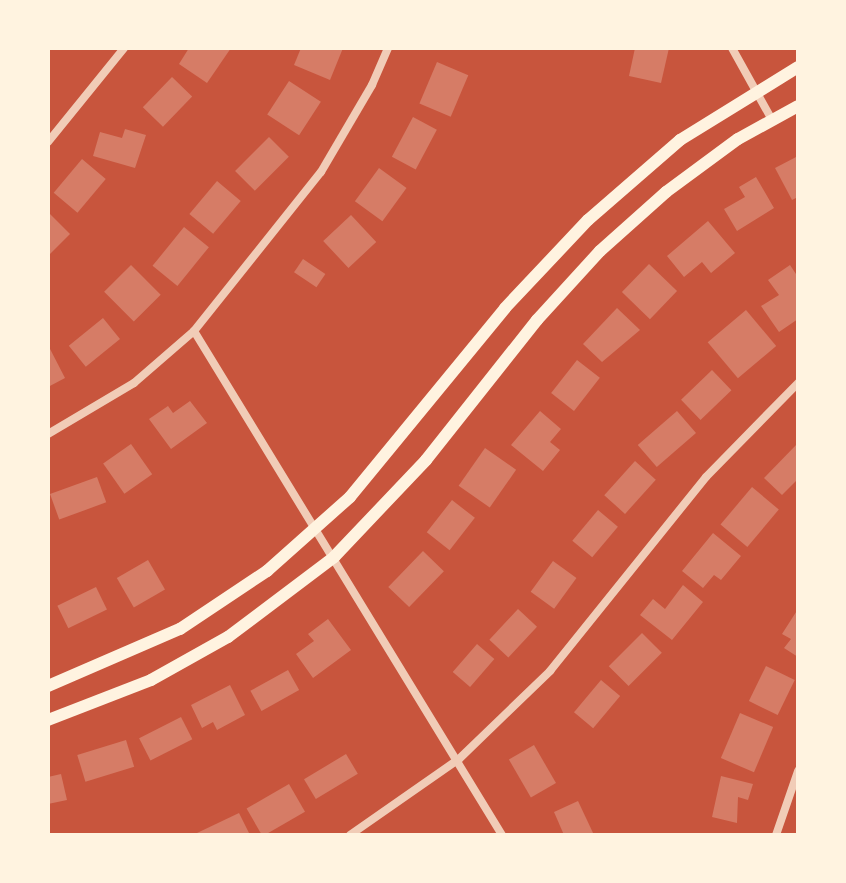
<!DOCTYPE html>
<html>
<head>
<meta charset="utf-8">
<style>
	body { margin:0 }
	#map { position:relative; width:846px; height:883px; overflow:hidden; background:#c8553d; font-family:Signika,sans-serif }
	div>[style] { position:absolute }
	.building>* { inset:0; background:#d67c66; transform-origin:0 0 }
	.minor>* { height:8px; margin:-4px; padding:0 4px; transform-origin:4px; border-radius:4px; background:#f1ccb7 }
	.secondary>* { height:12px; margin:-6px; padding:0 6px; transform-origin:6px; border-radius:6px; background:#fff3e0 }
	span { translate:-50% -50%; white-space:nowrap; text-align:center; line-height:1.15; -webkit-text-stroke:6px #fff3e0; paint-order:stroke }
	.frame { position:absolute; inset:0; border:50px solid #fff3e0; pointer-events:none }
</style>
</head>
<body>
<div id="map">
	<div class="building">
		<i style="clip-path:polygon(189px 48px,231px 48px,207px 83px,179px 64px)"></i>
		<i style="clip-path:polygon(301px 48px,343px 48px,330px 80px,294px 65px)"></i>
		<i style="clip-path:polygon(635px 48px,669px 48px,661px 83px,629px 76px)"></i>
		<i style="left:437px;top:62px;width:34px;height:45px;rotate:23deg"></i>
		<i style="left:172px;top:77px;width:28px;height:42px;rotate:44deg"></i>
		<i style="left:289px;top:81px;width:38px;height:40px;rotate:33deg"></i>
		<i style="left:413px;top:117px;width:27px;height:45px;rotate:28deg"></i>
		<i style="clip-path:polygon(125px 129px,146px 135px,135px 168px,93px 156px,100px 132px,122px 138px)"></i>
		<i style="left:269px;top:137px;width:28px;height:48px;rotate:45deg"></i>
		<i style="clip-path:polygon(798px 156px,798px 197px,792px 200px,775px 168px)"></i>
		<i style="left:82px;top:159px;width:31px;height:44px;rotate:40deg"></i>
		<i style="left:379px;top:168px;width:34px;height:41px;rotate:36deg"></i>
		<i style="clip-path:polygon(756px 177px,774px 208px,737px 231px,724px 209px,745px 197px,739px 187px)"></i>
		<i style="left:217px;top:181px;width:31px;height:43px;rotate:40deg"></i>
		<i style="clip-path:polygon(48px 212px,70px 234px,48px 256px)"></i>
		<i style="left:351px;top:215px;width:37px;height:38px;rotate:47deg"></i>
		<i style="clip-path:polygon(708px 221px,735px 253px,711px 273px,702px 262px,684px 277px,667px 256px)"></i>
		<i style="left:184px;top:227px;width:32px;height:50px;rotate:39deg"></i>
		<i style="left:303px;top:259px;width:27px;height:16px;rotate:34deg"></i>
		<i style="left:649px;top:264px;width:39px;height:39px;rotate:44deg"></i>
		<i style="left:131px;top:265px;width:42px;height:38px;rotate:45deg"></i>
		<i style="clip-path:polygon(790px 265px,798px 277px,798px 319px,779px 332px,761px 306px,779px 295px,768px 280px)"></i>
		<i style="clip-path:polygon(617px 308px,640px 330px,602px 362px,583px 344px)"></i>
		<i style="left:746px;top:310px;width:47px;height:50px;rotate:50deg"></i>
		<i style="left:103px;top:318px;width:27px;height:44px;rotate:51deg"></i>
		<i style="clip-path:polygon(48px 345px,65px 378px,48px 387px)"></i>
		<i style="left:577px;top:360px;width:29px;height:42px;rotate:38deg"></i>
		<i style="left:712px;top:370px;width:28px;height:43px;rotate:46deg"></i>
		<i style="clip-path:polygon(190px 401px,207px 423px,171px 449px,149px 419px,168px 406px,173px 413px)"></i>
		<i style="clip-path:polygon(540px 411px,561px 429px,550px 442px,560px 450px,543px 471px,511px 445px)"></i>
		<i style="left:677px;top:411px;width:29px;height:52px;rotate:49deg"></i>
		<i style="clip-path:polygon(798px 443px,798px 479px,782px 495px,764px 478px)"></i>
		<i style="left:131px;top:444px;width:37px;height:34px;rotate:55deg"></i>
		<i style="left:485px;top:448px;width:38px;height:46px;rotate:35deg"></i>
		<i style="left:635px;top:461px;width:28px;height:46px;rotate:42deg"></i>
		<i style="left:97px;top:477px;width:27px;height:50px;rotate:70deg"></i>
		<i style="left:752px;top:487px;width:35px;height:49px;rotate:40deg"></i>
		<i style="left:452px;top:500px;width:29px;height:41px;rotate:38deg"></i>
		<i style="left:598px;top:510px;width:26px;height:40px;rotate:40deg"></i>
		<i style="clip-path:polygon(713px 533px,741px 556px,721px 580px,714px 575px,703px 588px,682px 571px)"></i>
		<i style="left:423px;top:551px;width:29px;height:50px;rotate:44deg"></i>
		<i style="left:148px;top:560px;width:34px;height:36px;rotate:60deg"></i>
		<i style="left:553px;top:561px;width:29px;height:38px;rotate:36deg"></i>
		<i style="clip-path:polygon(683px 585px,703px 602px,672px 640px,640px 615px,653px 599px,665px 609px)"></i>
		<i style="left:96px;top:587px;width:25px;height:43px;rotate:64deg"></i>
		<i style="left:518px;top:609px;width:26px;height:42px;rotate:43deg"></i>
		<i style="clip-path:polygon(798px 609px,798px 657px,784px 648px,791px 639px,782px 634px)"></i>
		<i style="clip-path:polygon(328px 619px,351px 650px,313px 678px,296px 654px,314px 641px,308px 634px)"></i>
		<i style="left:642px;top:633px;width:28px;height:47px;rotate:45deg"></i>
		<i style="left:477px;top:644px;width:23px;height:37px;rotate:41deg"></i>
		<i style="left:766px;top:666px;width:32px;height:39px;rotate:26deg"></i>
		<i style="left:288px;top:670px;width:23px;height:43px;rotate:61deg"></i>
		<i style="left:601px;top:680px;width:25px;height:42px;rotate:40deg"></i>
		<i style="clip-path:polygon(230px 685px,245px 715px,217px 730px,213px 722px,202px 728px,191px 705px)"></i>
		<i style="left:740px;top:713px;width:36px;height:49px;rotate:23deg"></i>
		<i style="left:181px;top:717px;width:25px;height:47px;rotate:63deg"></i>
		<i style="left:126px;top:740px;width:28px;height:51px;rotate:73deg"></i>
		<i style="left:534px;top:745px;width:44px;height:29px;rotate:60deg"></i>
		<i style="left:346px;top:754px;width:23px;height:49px;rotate:59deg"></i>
		<i style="clip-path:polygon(61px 774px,67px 800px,48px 804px,48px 777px)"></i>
		<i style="clip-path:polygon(721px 776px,753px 784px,748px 800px,738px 797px,737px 823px,712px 817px)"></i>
		<i style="left:289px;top:784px;width:32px;height:49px;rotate:60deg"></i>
		<i style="clip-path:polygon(578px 801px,594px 835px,564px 835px,554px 812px)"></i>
		<i style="clip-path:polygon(239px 813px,249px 833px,198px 835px,197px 833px)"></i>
	</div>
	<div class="minor">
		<i style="left:732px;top:48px;width:82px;rotate:60.9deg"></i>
		<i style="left:48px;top:142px;width:121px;rotate:-51deg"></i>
		<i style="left:194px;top:331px;width:591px;rotate:58.57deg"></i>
		<i style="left:48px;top:434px;width:100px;rotate:-30.7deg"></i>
		<i style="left:134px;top:383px;width:79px;rotate:-40.9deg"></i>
		<i style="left:194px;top:331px;width:203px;rotate:-51.4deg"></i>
		<i style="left:321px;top:172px;width:101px;rotate:-59.6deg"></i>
		<i style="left:372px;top:85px;width:40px;rotate:-66.6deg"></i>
		<i style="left:350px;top:835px;width:133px;rotate:-34.9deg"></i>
		<i style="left:459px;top:759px;width:127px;rotate:-44deg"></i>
		<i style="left:550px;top:671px;width:249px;rotate:-51.2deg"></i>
		<i style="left:706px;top:477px;width:132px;rotate:-45.6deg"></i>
		<i style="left:776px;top:835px;width:68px;rotate:-71deg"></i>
	</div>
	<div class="secondary">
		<i style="left:48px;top:686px;width:144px;rotate:-23.4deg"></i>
		<i style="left:180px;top:629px;width:105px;rotate:-33.7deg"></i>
		<i style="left:267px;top:571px;width:111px;rotate:-41.7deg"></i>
		<i style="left:350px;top:497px;width:244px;rotate:-50.6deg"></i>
		<i style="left:505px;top:308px;width:121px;rotate:-46.7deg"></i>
		<i style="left:588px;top:220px;width:122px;rotate:-41deg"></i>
		<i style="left:680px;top:140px;width:139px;rotate:-31.7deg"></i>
		<i style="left:48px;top:720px;width:110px;rotate:-21.2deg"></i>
		<i style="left:151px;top:680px;width:88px;rotate:-29.2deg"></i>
		<i style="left:228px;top:637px;width:133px;rotate:-37deg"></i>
		<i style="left:334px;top:557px;width:134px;rotate:-46.5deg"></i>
		<i style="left:426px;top:460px;width:179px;rotate:-51.6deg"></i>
		<i style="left:537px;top:320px;width:93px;rotate:-47.6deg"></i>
		<i style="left:600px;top:251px;width:89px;rotate:-41.8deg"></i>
		<i style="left:666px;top:192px;width:89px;rotate:-36.4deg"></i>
		<i style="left:738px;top:139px;width:68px;rotate:-28.8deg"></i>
	</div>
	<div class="frame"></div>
</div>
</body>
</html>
